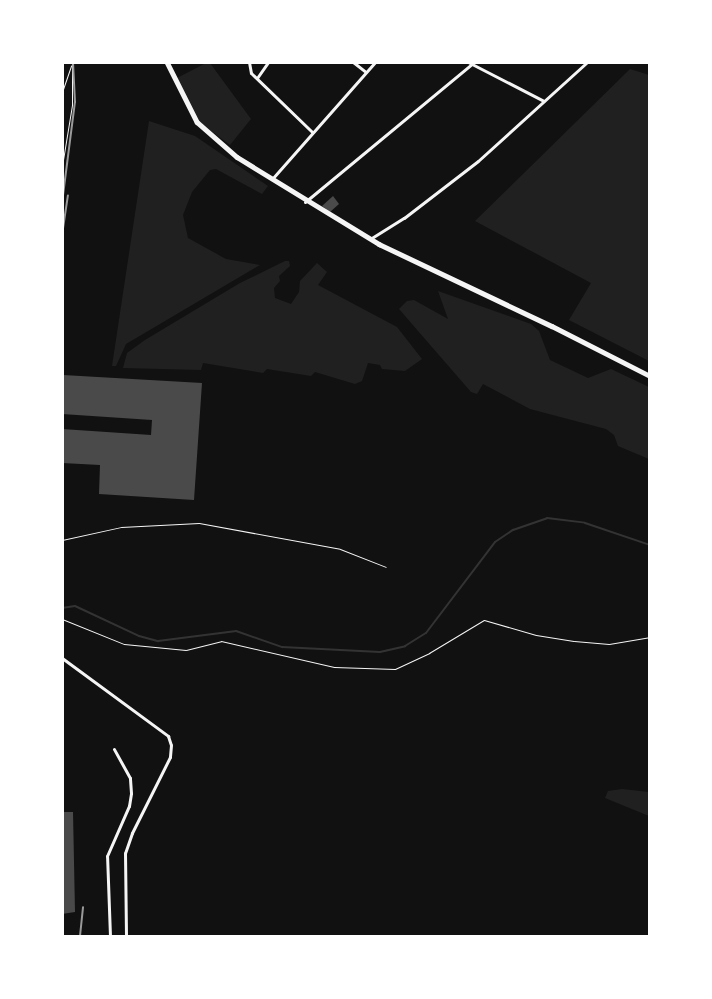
<!DOCTYPE html>
<html>
<head>
<meta charset="utf-8">
<style>
	body { margin:0 }
	#map { position:relative; width:712px; height:999px; overflow:hidden; background:#111; font-family:"Nunito Sans",sans-serif }
	div>[style] { position:absolute }
	.green>* { inset:0; background:#202020 }
	.stream>* { height:2px; margin:-1px; padding:0 1px; transform-origin:1px; border-radius:1px; background:#333 }
	.building>* { inset:0; background:#4a4a4a }
	.service>* { height:1px; margin:-0.5px; padding:0 0.5px; transform-origin:0.5px; border-radius:0.5px; background:#f5f5f5 }
	.minor>* { height:3px; margin:-1.5px; padding:0 1.5px; transform-origin:1.5px; border-radius:1.5px; background:#f5f5f5 }
	.secondary>* { height:4.5px; margin:-2.25px; padding:0 2.25px; transform-origin:2.25px; border-radius:2.25px; background:#f5f5f5 }
	.rail>* { height:2px; margin:-1px; padding:0 1px; transform-origin:1px; border-radius:1px; background:#9a9a9a }
	span { translate:-50% -50%; white-space:nowrap; text-align:center; line-height:1.15; -webkit-text-stroke:5px #fff; paint-order:stroke }
	.frame { position:absolute; inset:0; border:64px solid #fff; pointer-events:none }
</style>
</head>
<body>
<div id="map">
	<div class="green">
		<i style="clip-path:polygon(206px 63px,210px 63px,251px 119px,230px 145px,199px 122px,177px 78px)"></i>
		<i style="clip-path:polygon(630px 69px,649px 75px,649px 361px,569px 320px,591px 283px,475px 221px)"></i>
		<i style="clip-path:polygon(149px 121px,195px 136px,268px 186px,262px 194px,216px 169px,210px 170px,192px 192px,183px 215px,188px 238px,226px 259px,260px 265px,126px 344px,116px 366px,112px 366px)"></i>
		<i style="clip-path:polygon(285px 261px,289px 261px,290px 266px,279px 276px,280px 281px,274px 288px,275px 298px,291px 304px,299px 292px,300px 281px,317px 263px,327px 272px,318px 285px,397px 327px,422px 359px,405px 371px,382px 369px,380px 365px,368px 363px,362px 381px,355px 384px,315px 372px,311px 376px,267px 369px,263px 373px,203px 363px,201px 370px,123px 368px,127px 353px,145px 340px,240px 283px)"></i>
		<i style="clip-path:polygon(438px 291px,531px 324px,539px 331px,550px 360px,588px 378px,611px 369px,649px 387px,649px 459px,618px 446px,614px 435px,606px 429px,530px 409px,483px 384px,477px 394px,471px 392px,399px 309px,407px 301px,414px 300px,448px 319px)"></i>
		<i style="clip-path:polygon(622px 789px,649px 792px,649px 816px,605px 798px,608px 791px)"></i>
	</div>
	<div class="stream">
		<i style="left:62px;top:608px;width:13px;rotate:-9deg"></i>
		<i style="left:75px;top:606px;width:71px;rotate:25.1deg"></i>
		<i style="left:139px;top:636px;width:20px;rotate:15deg"></i>
		<i style="left:158px;top:641px;width:79px;rotate:-7.3deg"></i>
		<i style="left:236px;top:631px;width:49px;rotate:19.2deg"></i>
		<i style="left:282px;top:647px;width:98px;rotate:2.9deg"></i>
		<i style="left:380px;top:652px;width:26px;rotate:-13deg"></i>
		<i style="left:405px;top:646px;width:25px;rotate:-32deg"></i>
		<i style="left:426px;top:633px;width:114px;rotate:-52.8deg"></i>
		<i style="left:495px;top:542px;width:22px;rotate:-34deg"></i>
		<i style="left:513px;top:530px;width:36px;rotate:-19deg"></i>
		<i style="left:547px;top:518px;width:38px;rotate:7deg"></i>
		<i style="left:585px;top:523px;width:69px;rotate:18.7deg"></i>
	</div>
	<div class="building">
		<i style="clip-path:polygon(333px 196px,339px 204px,330px 212px,322px 206px)"></i>
		<i style="clip-path:polygon(63px 375px,202px 383px,194px 500px,99px 494px,100px 465px,62px 463px,62px 429px,151px 435px,152px 420px,62px 414px)"></i>
		<i style="clip-path:polygon(62px 812px,73px 812px,75px 912px,62px 914px)"></i>
	</div>
	<div class="service">
		<i style="left:62px;top:92px;width:28px;rotate:-71deg"></i>
		<i style="left:62px;top:166px;width:62px;rotate:-80.7deg"></i>
		<i style="left:72px;top:105px;width:43px;rotate:-90deg"></i>
		<i style="left:62px;top:540px;width:60px;rotate:-12.4deg"></i>
		<i style="left:121px;top:527px;width:78px;rotate:-2.9deg"></i>
		<i style="left:199px;top:523px;width:143px;rotate:10.4deg"></i>
		<i style="left:340px;top:549px;width:49px;rotate:21.4deg"></i>
		<i style="left:62px;top:619px;width:67px;rotate:22deg"></i>
		<i style="left:124px;top:644px;width:62px;rotate:5.5deg"></i>
		<i style="left:186px;top:650px;width:36px;rotate:-14deg"></i>
		<i style="left:221px;top:641px;width:116px;rotate:13deg"></i>
		<i style="left:334px;top:667px;width:61px;rotate:1.9deg"></i>
		<i style="left:395px;top:669px;width:38px;rotate:-25deg"></i>
		<i style="left:429px;top:653px;width:64px;rotate:-31deg"></i>
		<i style="left:484px;top:620px;width:54px;rotate:16.1deg"></i>
		<i style="left:536px;top:635px;width:38px;rotate:9deg"></i>
		<i style="left:574px;top:641px;width:35px;rotate:5deg"></i>
		<i style="left:609px;top:644px;width:42px;rotate:-9.7deg"></i>
	</div>
	<div class="minor">
		<i style="left:249px;top:62px;width:11px;rotate:80deg"></i>
		<i style="left:251px;top:73px;width:85px;rotate:44deg"></i>
		<i style="left:353px;top:62px;width:16px;rotate:38deg"></i>
		<i style="left:468px;top:62px;width:85px;rotate:27.2deg"></i>
		<i style="left:257px;top:78px;width:19px;rotate:-55deg"></i>
		<i style="left:272px;top:179px;width:156px;rotate:-48.6deg"></i>
		<i style="left:305px;top:202px;width:219px;rotate:-39.6deg"></i>
		<i style="left:370px;top:239px;width:40px;rotate:-32deg"></i>
		<i style="left:404px;top:218px;width:93px;rotate:-37.6deg"></i>
		<i style="left:478px;top:161px;width:147px;rotate:-42.2deg"></i>
		<i style="left:62px;top:658px;width:132px;rotate:36.3deg"></i>
		<i style="left:168px;top:736px;width:9px;rotate:72deg"></i>
		<i style="left:171px;top:745px;width:12px;rotate:95deg"></i>
		<i style="left:170px;top:757px;width:85px;rotate:116.6deg"></i>
		<i style="left:132px;top:833px;width:21px;rotate:109deg"></i>
		<i style="left:125px;top:853px;width:83px;rotate:89.3deg"></i>
		<i style="left:110px;top:936px;width:80px;rotate:-92.1deg"></i>
		<i style="left:107px;top:856px;width:55px;rotate:-66.3deg"></i>
		<i style="left:129px;top:806px;width:13px;rotate:-81deg"></i>
		<i style="left:131px;top:793px;width:15px;rotate:-94deg"></i>
		<i style="left:130px;top:778px;width:33px;rotate:-119deg"></i>
	</div>
	<div class="secondary">
		<i style="left:167px;top:62px;width:67px;rotate:63.4deg"></i>
		<i style="left:197px;top:122px;width:53px;rotate:41.2deg"></i>
		<i style="left:237px;top:157px;width:167px;rotate:31.5deg"></i>
		<i style="left:379px;top:244px;width:191px;rotate:25.4deg"></i>
		<i style="left:552px;top:326px;width:110px;rotate:27deg"></i>
	</div>
	<div class="rail">
		<i style="left:62px;top:203px;width:102px;rotate:-82.7deg"></i>
		<i style="left:75px;top:102px;width:40px;rotate:-92.9deg"></i>
		<i style="left:62px;top:235px;width:40px;rotate:-81.5deg"></i>
		<i style="left:80px;top:936px;width:29px;rotate:-84deg"></i>
	</div>
	<div class="frame"></div>
</div>
</body>
</html>
